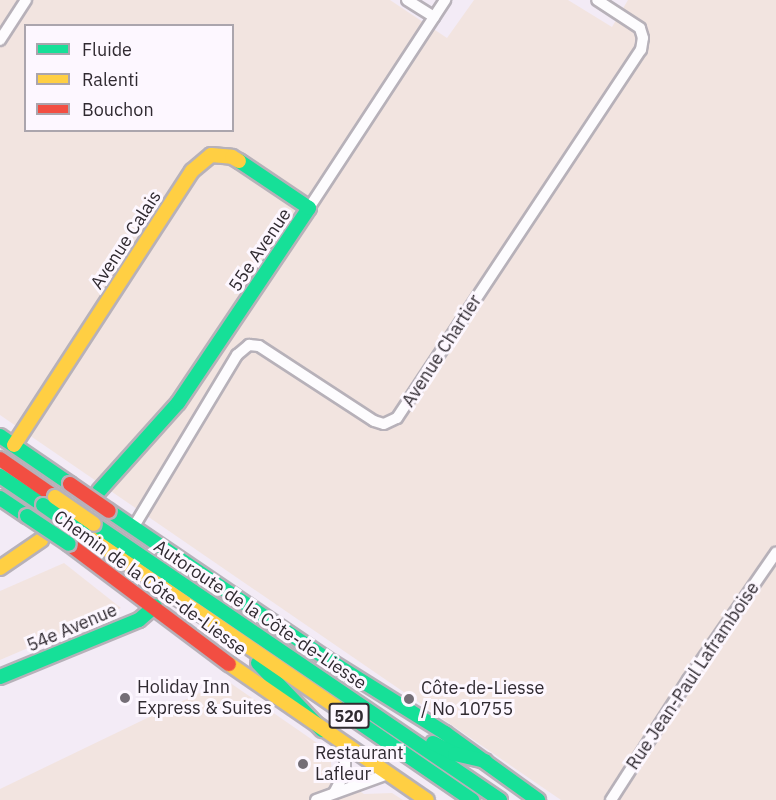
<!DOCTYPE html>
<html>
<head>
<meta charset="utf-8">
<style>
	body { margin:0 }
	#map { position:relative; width:776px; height:800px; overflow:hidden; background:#f3ebf6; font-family:"IBM Plex Sans",sans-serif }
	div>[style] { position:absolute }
	.industrial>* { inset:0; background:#f2e4e0 }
	.secondary-tunnel>* { height:14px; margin-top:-7px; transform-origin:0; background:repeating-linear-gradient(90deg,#ccc4cf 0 14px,transparent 0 21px) }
	.roads { filter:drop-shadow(2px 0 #b7b1b9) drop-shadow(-2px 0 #b7b1b9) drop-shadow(0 2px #b7b1b9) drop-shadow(0 -2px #b7b1b9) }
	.street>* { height:10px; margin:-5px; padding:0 5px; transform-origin:5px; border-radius:5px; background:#fdfcfe }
	.fast>* { height:14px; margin:-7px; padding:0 7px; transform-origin:7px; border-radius:7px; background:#16e098 }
	.slow>* { height:14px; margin:-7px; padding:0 7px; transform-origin:7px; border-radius:7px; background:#ffcf43 }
	.jam>* { height:14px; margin:-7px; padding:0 7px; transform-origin:7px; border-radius:7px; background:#f24e42 }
	.bridges { filter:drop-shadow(2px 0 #b7b1b9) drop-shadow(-2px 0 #b7b1b9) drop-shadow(0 2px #b7b1b9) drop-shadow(0 -2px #b7b1b9) }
	.fast-bridge>* { height:14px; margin:-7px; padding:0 7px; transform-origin:7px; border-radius:7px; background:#16e098 }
	.slow-bridge>* { height:14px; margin:-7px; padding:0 7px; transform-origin:7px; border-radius:7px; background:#ffcf43 }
	.jam-bridge>* { height:14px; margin:-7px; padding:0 7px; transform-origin:7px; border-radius:7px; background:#f24e42 }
	.dots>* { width:16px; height:16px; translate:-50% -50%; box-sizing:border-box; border:3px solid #fdf7ff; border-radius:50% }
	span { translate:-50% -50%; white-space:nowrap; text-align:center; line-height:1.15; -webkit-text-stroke:6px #fdf7ff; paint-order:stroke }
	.shield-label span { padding:2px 4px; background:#fdf7ff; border:2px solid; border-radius:4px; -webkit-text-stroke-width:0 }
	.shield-label { font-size:16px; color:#302a31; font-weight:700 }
	.street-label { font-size:18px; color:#302a31 }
	.poi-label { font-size:18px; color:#302a31 }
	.left { translate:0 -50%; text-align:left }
	.legend { position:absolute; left:24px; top:24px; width:210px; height:108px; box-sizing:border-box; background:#fdf7ff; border:2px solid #aba5ad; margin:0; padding:8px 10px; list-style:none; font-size:18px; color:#302a31 }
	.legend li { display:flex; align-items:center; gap:12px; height:30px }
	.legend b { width:30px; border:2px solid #aba5ad }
</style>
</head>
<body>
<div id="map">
	<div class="industrial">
		<i style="clip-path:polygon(evenodd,0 0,390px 0,447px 38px,474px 0,568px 0,612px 27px,628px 0,776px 0,776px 800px,561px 800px,0 415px,0 0,26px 26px,232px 26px,232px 130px,26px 130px,26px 26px)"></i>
		<i style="clip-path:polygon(64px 563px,121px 608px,0 660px,0 591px)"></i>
		<i style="clip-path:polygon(226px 680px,330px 752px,332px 773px,364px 794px,392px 793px,403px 800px,0 800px,0 789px)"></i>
	</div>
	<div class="secondary-tunnel">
		<i style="left:43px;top:538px;width:73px;rotate:-40deg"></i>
	</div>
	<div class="roads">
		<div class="street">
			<i style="left:407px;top:0;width:32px;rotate:32deg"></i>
			<i style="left:0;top:40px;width:48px;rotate:-57deg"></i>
			<i style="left:309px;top:208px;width:249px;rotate:-56.8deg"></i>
			<i style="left:133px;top:528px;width:202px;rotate:-59deg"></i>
			<i style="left:237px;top:355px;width:16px;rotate:-40deg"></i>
			<i style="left:249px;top:345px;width:10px;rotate:6deg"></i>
			<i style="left:259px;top:346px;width:137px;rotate:33.1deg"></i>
			<i style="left:374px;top:421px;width:10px;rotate:17deg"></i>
			<i style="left:384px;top:424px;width:14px;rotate:-25deg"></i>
			<i style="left:397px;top:418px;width:442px;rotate:-56.5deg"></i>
			<i style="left:641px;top:50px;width:12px;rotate:-81deg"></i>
			<i style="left:643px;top:38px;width:10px;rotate:-107deg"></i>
			<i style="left:640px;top:28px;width:51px;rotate:-146.9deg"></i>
			<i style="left:334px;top:793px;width:24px;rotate:-62deg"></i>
			<i style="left:345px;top:772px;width:26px;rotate:-90deg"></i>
			<i style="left:316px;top:800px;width:77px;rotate:-19.9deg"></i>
			<i style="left:611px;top:800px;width:143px;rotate:-57.3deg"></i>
			<i style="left:688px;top:680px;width:155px;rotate:-55.3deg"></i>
		</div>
		<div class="fast">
			<i style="left:0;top:436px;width:85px;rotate:34.4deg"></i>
			<i style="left:0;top:476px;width:52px;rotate:34deg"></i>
			<i style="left:99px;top:491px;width:118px;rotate:-48.1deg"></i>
			<i style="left:178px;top:403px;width:235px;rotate:-56.1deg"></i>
			<i style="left:309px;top:208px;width:84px;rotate:-146.1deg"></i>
			<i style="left:0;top:498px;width:32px;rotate:34deg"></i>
			<i style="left:109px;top:511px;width:271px;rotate:34.2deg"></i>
			<i style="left:333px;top:663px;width:132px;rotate:32deg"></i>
			<i style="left:445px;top:733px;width:115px;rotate:35.8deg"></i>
			<i style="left:94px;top:524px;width:491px;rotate:34.2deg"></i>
			<i style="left:258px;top:663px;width:93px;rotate:46.3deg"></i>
			<i style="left:0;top:677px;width:150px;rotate:-22.3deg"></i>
			<i style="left:139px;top:620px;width:21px;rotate:-41deg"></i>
			<i style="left:338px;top:708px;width:163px;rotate:34.5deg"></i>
			<i style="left:433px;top:743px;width:25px;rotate:27deg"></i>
			<i style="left:455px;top:754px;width:31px;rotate:13deg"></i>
		</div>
		<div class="slow">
			<i style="left:14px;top:445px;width:327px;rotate:-57deg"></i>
			<i style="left:192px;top:171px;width:25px;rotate:-40deg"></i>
			<i style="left:211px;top:155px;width:21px;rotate:5deg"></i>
			<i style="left:232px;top:157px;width:8px;rotate:30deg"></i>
			<i style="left:83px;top:533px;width:309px;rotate:34.5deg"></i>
			<i style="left:0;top:568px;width:50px;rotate:-34.3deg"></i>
			<i style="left:229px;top:664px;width:240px;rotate:34.5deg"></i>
		</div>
		<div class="jam">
			<i style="left:0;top:459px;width:67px;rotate:34.6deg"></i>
			<i style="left:69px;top:544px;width:200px;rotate:36.9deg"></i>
		</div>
	</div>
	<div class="bridges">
		<div class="fast-bridge">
			<i style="left:43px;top:505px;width:49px;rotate:35deg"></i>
			<i style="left:27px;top:516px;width:50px;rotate:33.7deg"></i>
		</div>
		<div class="slow-bridge">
			<i style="left:55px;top:497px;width:47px;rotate:34.7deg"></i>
		</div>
		<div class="jam-bridge">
			<i style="left:70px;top:484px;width:47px;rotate:34.7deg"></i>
		</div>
	</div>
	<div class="dots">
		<i style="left:125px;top:698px;background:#746e76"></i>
		<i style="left:409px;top:699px;background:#746e76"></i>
		<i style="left:303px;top:764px;background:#746e76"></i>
	</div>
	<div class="shield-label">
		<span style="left:349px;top:716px">520</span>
	</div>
	<div class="street-label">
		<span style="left:126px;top:240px;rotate:-57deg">Avenue Calais</span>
		<span style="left:260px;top:250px;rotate:-56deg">55e Avenue</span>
		<span style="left:442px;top:351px;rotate:-57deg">Avenue Chartier</span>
		<span style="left:150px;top:583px;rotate:36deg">Chemin de la Côte-de-Liesse</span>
		<span style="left:260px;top:615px;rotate:34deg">Autoroute de la Côte-de-Liesse</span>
		<span style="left:72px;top:628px;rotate:-23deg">54e Avenue</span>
		<span style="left:693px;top:676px;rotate:-56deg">Rue Jean-Paul Laframboise</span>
	</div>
	<div class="poi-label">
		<span class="left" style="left:137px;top:698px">Holiday Inn<br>Express &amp; Suites</span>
		<span class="left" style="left:421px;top:699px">Côte-de-Liesse<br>/ No 10755</span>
		<span class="left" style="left:315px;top:764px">Restaurant<br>Lafleur</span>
	</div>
	<ul class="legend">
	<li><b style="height:8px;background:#16e098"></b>Fluide</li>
	<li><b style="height:8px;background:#ffcf43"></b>Ralenti</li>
	<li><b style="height:8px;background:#f24e42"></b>Bouchon</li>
	</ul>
</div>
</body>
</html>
